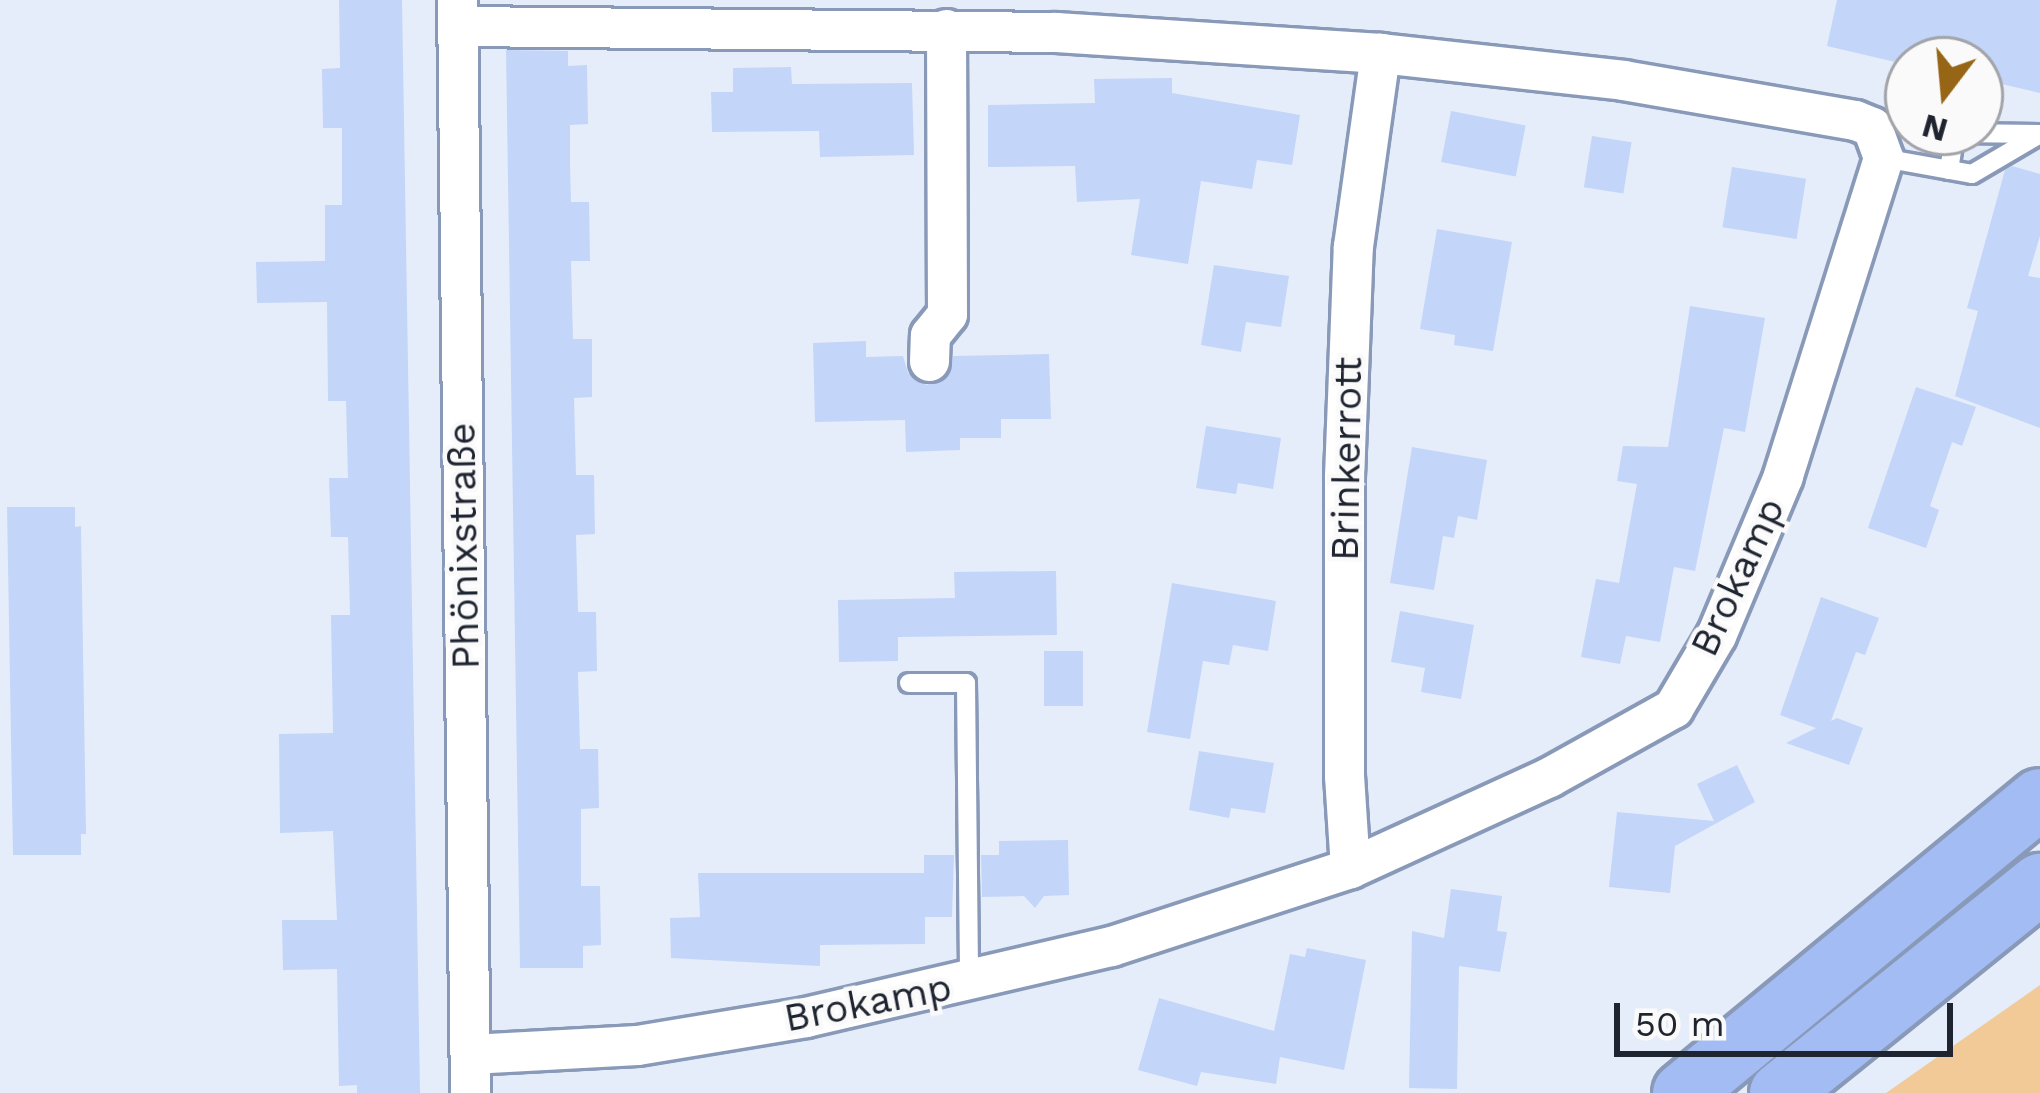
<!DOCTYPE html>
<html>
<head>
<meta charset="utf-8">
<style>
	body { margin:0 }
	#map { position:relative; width:2040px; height:1093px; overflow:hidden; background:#e6edfa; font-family:"Work Sans",sans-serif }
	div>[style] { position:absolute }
	.green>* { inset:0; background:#f1ca98 }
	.building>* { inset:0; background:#c3d5f8; transform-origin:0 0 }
	.roads { filter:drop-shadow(3px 0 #8999b8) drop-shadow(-3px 0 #8999b8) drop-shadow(0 3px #8999b8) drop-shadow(0 -3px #8999b8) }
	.lane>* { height:18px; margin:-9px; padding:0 9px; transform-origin:9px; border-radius:9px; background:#fff }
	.street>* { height:39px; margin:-19.5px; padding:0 19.5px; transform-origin:19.5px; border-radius:19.5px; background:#fff }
	.primary>* { height:60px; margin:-30px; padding:0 30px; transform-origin:30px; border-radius:30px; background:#a3bcf4 }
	span { translate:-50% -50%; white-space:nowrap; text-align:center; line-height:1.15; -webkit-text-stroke:9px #fafafa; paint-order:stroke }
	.street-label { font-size:39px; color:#1e2430 }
	.north { position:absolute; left:1884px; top:36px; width:120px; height:120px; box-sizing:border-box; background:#fafafa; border:3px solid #a2a4a9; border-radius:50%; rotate:196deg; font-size:33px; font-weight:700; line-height:48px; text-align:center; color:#1e2430 }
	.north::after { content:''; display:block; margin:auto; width:42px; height:54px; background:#966516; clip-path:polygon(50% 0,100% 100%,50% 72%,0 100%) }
	.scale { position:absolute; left:1614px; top:1003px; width:339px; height:54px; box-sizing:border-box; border:6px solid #1e2430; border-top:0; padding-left:15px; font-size:36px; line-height:42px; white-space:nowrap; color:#1e2430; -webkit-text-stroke:9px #fafafa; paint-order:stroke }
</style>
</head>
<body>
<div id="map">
	<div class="green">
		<i style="clip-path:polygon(2040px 985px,2040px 1093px,1886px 1093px)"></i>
	</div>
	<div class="building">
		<i style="clip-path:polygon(339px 0,402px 0,420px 1093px,357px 1093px,357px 1085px,339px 1086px,337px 969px,283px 970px,282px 920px,337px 920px,333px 831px,280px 833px,279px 734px,333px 733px,331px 615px,350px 615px,348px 537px,331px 537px,329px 478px,348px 478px,346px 401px,328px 401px,327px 302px,257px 303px,256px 262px,325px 261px,325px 205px,342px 205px,342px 128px,323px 128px,322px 69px,340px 68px)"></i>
		<i style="clip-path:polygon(1837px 0,2040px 0,2040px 93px,1980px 79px,1980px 60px,1908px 60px,1908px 65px,1827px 46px)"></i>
		<i style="clip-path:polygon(506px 50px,568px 51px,568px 66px,587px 65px,588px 124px,570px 125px,570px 166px,571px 202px,589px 202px,590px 261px,571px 261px,573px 339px,592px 339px,592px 397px,574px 398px,576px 475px,594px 475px,595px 534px,576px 535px,578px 612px,596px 612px,597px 671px,578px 672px,580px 749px,598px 749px,599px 808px,581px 809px,581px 886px,600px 886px,601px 945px,583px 946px,583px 968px,520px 968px)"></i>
		<i style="clip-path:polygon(791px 67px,792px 84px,912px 83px,914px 155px,820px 157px,819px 131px,712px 132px,711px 92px,733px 92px,733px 68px)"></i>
		<i style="clip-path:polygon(1172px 78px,1172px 93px,1300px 115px,1292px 165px,1257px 160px,1252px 189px,1201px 181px,1188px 264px,1131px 255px,1140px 199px,1077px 202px,1075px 166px,988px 167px,988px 105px,1095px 103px,1094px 79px)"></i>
		<i style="left:1451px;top:111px;width:76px;height:52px;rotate:11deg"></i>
		<i style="left:1592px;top:136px;width:40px;height:52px;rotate:9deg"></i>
		<i style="clip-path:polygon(2012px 166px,2040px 174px,2040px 236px,2028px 276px,2040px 278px,2040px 428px,1955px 396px,1978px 311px,1967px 308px,2005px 170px)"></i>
		<i style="left:1732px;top:167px;width:75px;height:61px;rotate:9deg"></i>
		<i style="clip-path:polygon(1437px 229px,1512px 242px,1493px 351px,1454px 345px,1455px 335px,1420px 329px)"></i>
		<i style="clip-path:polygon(1214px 265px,1289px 276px,1281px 327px,1246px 322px,1241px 352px,1201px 345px)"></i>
		<i style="clip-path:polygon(1690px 306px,1765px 318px,1745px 432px,1724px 428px,1695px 571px,1674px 567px,1660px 642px,1626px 636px,1620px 664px,1581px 657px,1596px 579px,1619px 583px,1637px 484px,1617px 481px,1623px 446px,1668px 447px)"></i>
		<i style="clip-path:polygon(866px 341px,866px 357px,903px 356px,908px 373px,927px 385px,949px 375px,953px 356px,1049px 354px,1051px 419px,1001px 419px,1001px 438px,960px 438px,960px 450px,906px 452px,905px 420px,815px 422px,813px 343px)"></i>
		<i style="clip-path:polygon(1916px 387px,1976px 407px,1962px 446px,1952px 442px,1930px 506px,1939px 510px,1926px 548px,1868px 528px)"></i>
		<i style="clip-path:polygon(1206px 426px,1281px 438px,1273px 489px,1238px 483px,1236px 494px,1196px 488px)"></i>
		<i style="clip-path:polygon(1412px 447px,1487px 460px,1477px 520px,1458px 516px,1454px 538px,1443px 536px,1434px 590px,1390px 583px)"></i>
		<i style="clip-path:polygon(7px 507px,75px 507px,75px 527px,81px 526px,86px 834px,81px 834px,81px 855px,13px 855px)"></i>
		<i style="clip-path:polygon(1056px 571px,1057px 635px,898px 637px,898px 661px,839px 662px,838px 600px,955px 598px,954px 572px)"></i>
		<i style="clip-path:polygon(1172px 583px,1276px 601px,1268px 651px,1233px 645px,1229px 665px,1203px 661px,1190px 739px,1147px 732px)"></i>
		<i style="clip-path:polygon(1821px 597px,1879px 618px,1865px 655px,1856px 652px,1831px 721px,1837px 718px,1863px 728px,1849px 765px,1786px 743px,1816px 728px,1780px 715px)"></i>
		<i style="clip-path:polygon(1400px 611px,1474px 625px,1461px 699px,1421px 692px,1425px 668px,1391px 662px)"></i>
		<i style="left:1044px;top:651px;width:39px;height:55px"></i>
		<i style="clip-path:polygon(1199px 751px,1274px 763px,1265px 813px,1231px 808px,1229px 818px,1189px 810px)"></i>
		<i style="clip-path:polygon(1737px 765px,1755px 802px,1675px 846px,1670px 893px,1609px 887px,1617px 812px,1714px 821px,1697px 784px)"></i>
		<i style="clip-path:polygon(1068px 840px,1069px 895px,1044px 896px,1035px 908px,1024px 896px,982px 897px,981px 855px,999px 855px,999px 841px)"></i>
		<i style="clip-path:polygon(924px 855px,954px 855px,952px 917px,925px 917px,925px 944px,820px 945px,820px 966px,671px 958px,670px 918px,700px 917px,698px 873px,924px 873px)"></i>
		<i style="clip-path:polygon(1451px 889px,1502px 896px,1497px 931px,1507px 932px,1500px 972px,1459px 966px,1457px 1089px,1409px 1088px,1412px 931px,1444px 938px)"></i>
		<i style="clip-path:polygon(1307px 948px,1366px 960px,1344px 1070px,1280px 1057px,1276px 1084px,1201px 1072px,1197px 1086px,1138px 1070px,1159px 998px,1274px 1031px,1290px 954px,1305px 957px)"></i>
	</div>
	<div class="roads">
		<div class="lane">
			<i style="left:1883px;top:158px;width:90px;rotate:10.2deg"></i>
			<i style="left:1972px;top:174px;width:79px;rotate:-30.5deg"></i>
			<i style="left:1949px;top:170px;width:37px;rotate:-81deg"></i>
			<i style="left:1955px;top:133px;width:85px;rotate:0.7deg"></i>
			<i style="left:909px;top:683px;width:57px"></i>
			<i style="left:966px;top:683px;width:296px;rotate:89.4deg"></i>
		</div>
		<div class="street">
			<i style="left:457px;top:0;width:1093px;rotate:89.32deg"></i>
			<i style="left:458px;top:26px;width:598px;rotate:0.57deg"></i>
			<i style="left:1056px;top:32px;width:325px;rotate:3.7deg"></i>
			<i style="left:1380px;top:53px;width:244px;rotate:6.3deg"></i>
			<i style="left:1623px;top:80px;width:235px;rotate:9.8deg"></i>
			<i style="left:1855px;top:120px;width:18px;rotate:22deg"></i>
			<i style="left:1872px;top:127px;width:33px;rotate:70deg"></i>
			<i style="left:1883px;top:158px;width:333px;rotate:107.5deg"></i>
			<i style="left:1783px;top:476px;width:173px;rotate:112.8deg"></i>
			<i style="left:1716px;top:635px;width:85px;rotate:120.5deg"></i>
			<i style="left:1673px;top:708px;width:142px;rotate:150.9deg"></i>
			<i style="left:1549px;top:777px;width:219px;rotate:155.4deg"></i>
			<i style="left:1350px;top:868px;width:251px;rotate:161.9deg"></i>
			<i style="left:1111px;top:946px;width:313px;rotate:166.9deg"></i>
			<i style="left:806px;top:1017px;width:171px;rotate:170.6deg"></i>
			<i style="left:637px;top:1045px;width:167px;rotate:176.9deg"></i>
			<i style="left:929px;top:361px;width:26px;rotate:-88deg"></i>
			<i style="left:930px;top:335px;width:27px;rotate:-51deg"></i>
			<i style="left:947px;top:314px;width:285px;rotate:-90.2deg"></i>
			<i style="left:1350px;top:868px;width:92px;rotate:-93.7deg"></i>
			<i style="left:1344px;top:776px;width:300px;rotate:-90deg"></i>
			<i style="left:1344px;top:476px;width:230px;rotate:-87.8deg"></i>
			<i style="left:1353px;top:246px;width:195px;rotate:-82deg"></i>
		</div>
		<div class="primary">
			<i style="left:1683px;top:1093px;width:462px;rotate:-39.5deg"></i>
			<i style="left:1780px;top:1093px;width:334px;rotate:-38.8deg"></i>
		</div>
	</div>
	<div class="street-label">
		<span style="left:1347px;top:459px;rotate:-89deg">Brinkerrott</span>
		<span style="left:464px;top:546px;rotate:-91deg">Phönixstraße</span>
		<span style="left:1738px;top:577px;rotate:-65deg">Brokamp</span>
		<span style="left:868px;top:1003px;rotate:-11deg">Brokamp</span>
	</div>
	<div class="north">N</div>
	<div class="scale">50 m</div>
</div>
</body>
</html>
